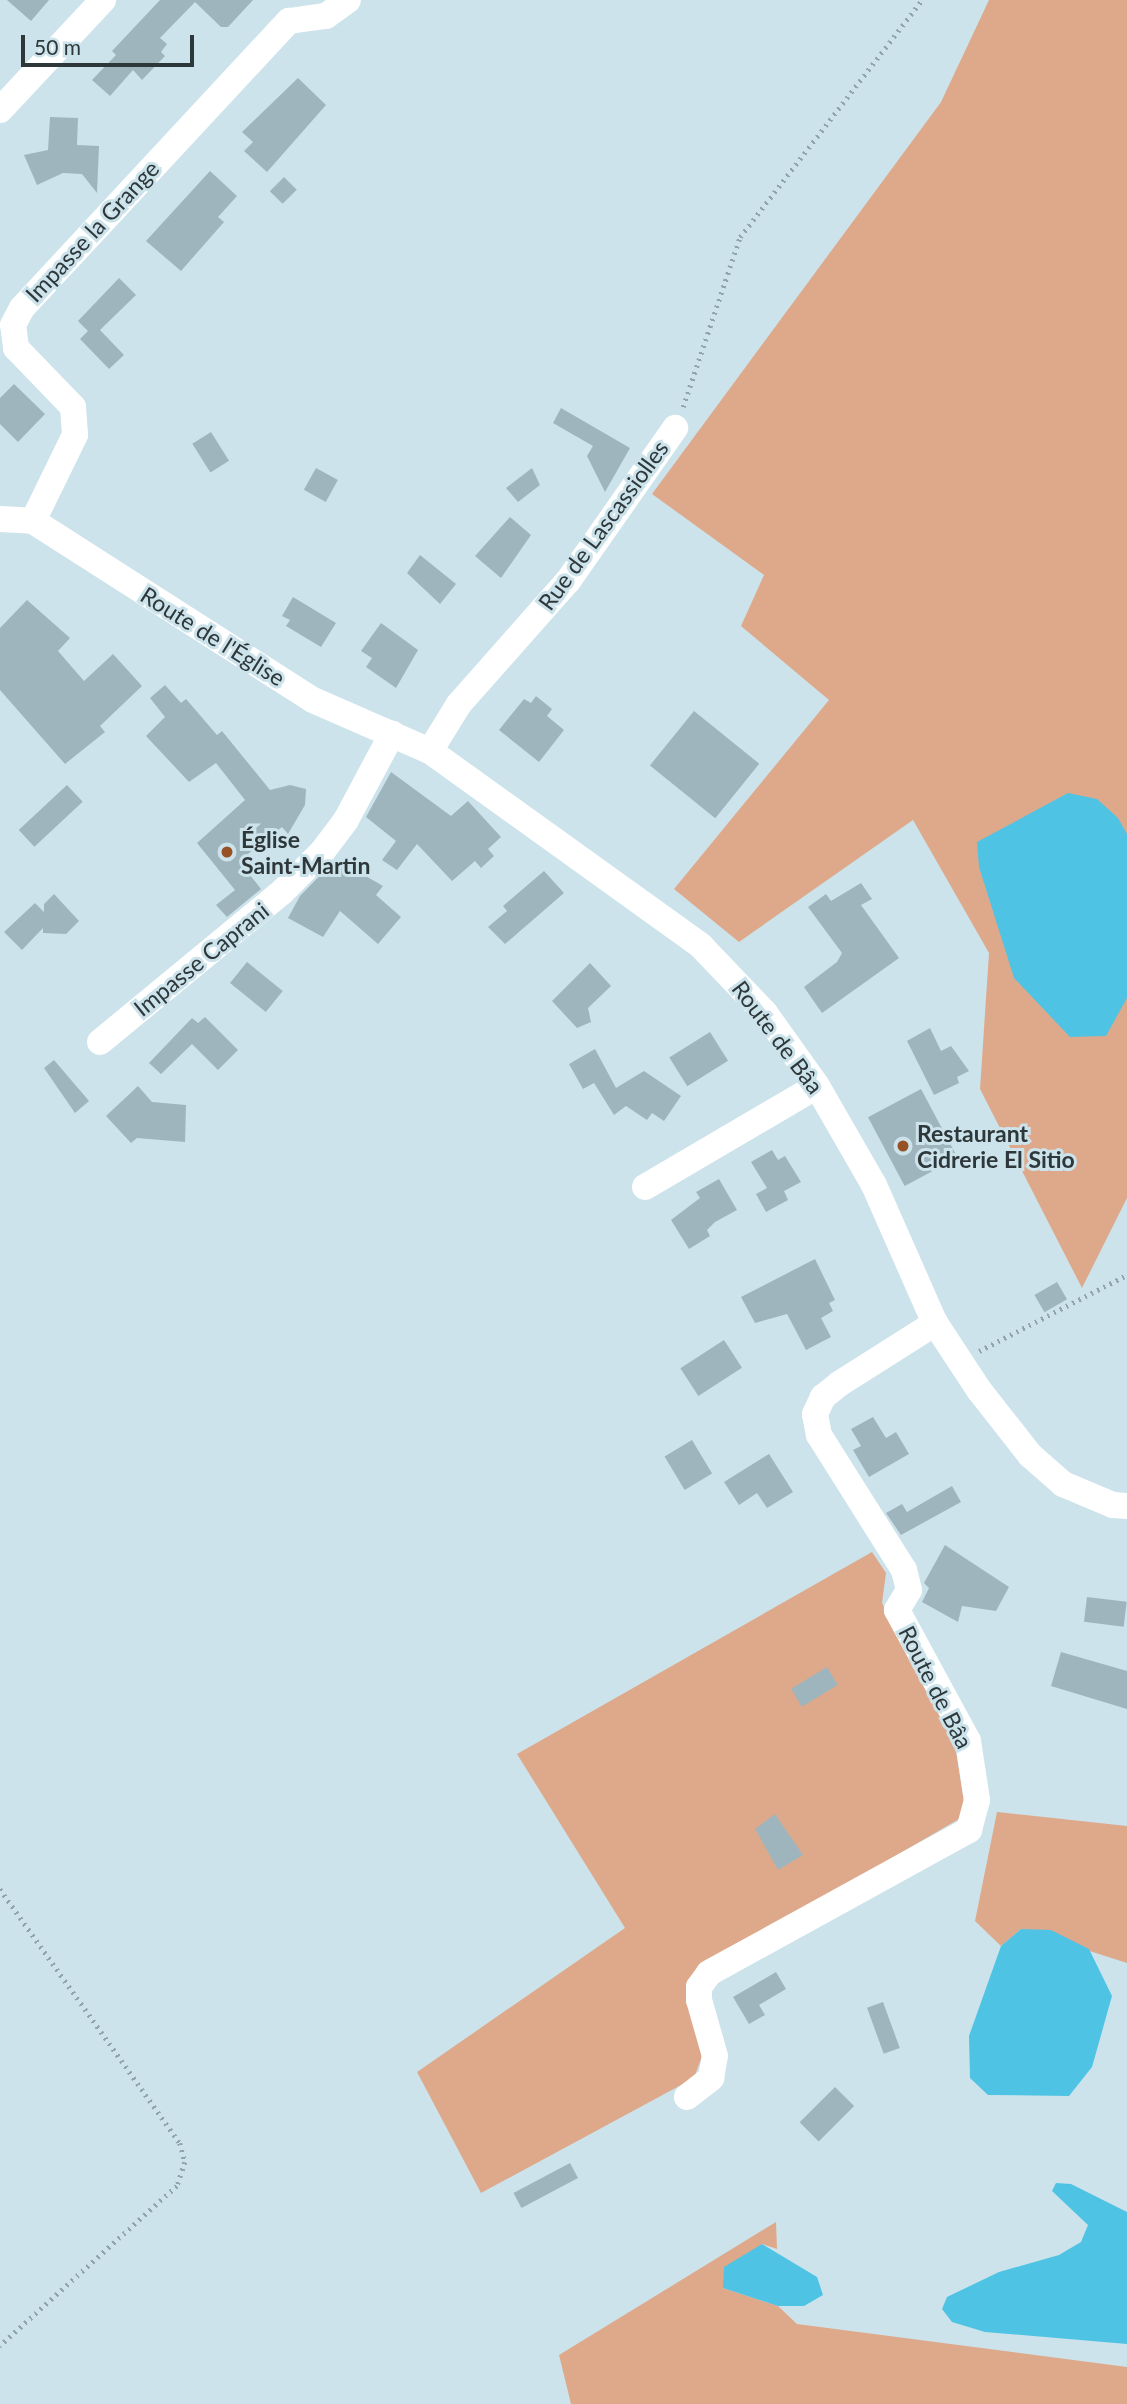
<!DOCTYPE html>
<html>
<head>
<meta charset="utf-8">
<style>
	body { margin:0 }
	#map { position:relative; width:1127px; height:2404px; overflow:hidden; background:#cce3eb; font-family:Lato,sans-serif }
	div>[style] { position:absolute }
	.green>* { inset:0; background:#dea98b }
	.water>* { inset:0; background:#4fc3e4 }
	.building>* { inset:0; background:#9fb5bd; transform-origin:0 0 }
	.path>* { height:4.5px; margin-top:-2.25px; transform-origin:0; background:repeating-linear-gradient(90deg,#92a4aa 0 2px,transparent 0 7px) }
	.street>* { height:26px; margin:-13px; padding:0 13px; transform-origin:13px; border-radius:13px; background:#fff }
	.dots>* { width:19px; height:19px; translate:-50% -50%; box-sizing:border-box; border:4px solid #cce3eb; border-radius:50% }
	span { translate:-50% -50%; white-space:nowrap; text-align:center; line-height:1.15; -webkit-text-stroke:6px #cce3eb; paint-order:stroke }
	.street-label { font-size:23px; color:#2e373a }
	.poi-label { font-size:23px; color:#2e373a; font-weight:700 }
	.left { translate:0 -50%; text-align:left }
	.scale { position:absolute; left:21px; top:35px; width:173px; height:32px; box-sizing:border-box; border:4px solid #2e373a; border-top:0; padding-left:9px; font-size:21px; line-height:24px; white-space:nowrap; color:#2e373a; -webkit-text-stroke:5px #cce3eb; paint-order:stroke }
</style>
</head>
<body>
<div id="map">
	<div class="green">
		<i style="clip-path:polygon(989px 0,1127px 0,1127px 1198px,1082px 1288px,980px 1089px,989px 953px,913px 820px,739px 942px,674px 889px,829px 700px,741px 626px,764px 575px,652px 494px,941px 102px)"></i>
		<i style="clip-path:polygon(872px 1552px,886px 1573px,882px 1603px,954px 1738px,966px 1815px,695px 1972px,704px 2051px,694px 2078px,481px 2193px,417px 2072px,625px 1928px,517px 1754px)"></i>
		<i style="clip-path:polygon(997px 1812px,1127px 1826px,1127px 1963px,1021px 1929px,1001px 1946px,975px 1921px)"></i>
		<i style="clip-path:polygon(776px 2222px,777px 2249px,762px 2244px,723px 2288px,778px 2306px,797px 2324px,1127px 2367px,1127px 2404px,571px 2404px,559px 2355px)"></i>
	</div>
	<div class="water">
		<i style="clip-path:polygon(1068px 793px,1097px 799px,1118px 818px,1127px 834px,1127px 998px,1106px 1036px,1070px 1037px,1014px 978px,979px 867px,977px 842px)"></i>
		<i style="clip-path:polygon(1021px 1929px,1051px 1930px,1089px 1949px,1112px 1996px,1092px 2067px,1069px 2096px,988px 2095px,970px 2078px,969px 2036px,1001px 1946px)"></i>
		<i style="clip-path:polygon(1056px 2183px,1071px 2184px,1127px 2212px,1127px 2344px,985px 2332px,952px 2322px,942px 2309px,947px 2297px,999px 2272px,1059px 2255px,1081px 2242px,1088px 2225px,1052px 2191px)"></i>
		<i style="clip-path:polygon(762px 2244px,817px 2277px,823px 2295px,804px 2306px,778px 2306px,723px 2288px,724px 2267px)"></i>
	</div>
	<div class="building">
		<i style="clip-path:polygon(7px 0,49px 0,31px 21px)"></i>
		<i style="clip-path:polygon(160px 0,253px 0,228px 27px,221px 27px,195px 2px,160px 38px,167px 44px,161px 52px,165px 56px,142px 80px,133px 70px,110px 96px,92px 80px,116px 55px,112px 51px)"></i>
		<i style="clip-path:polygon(298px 78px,326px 105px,267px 172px,244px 151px,253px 142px,242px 132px)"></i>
		<i style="clip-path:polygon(50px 117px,78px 118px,77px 145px,99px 146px,97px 193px,82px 174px,63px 173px,37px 185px,24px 155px,48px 150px)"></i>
		<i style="clip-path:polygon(210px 171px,237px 196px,218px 217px,224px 222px,181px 271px,146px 241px)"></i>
		<i style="left:284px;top:177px;width:18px;height:20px;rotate:45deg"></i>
		<i style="clip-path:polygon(119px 278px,136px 295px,100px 330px,124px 355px,109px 369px,80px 339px,88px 331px,78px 321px)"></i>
		<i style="clip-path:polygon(14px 384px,45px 414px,18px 442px,0 424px,0 398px)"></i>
		<i style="clip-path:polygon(561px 408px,630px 448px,605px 492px,587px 456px,593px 446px,553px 423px)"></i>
		<i style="left:211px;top:432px;width:34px;height:22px;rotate:58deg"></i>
		<i style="left:316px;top:468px;width:25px;height:25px;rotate:29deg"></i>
		<i style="clip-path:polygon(532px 468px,540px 485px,518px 502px,506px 488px)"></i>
		<i style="clip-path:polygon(510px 517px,531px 535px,501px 578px,475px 556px)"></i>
		<i style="clip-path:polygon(420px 555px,456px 584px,440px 604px,407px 573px)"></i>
		<i style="clip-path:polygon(293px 597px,336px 623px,321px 647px,286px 626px,290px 620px,282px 616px)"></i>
		<i style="clip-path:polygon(27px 600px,70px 638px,58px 651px,84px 681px,113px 654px,142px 686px,100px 726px,105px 732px,65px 764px,0 690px,0 628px)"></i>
		<i style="clip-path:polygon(381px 623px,418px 650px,396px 688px,366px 667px,372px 658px,361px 651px)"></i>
		<i style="clip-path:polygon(165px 685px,181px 703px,186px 699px,217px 735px,222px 731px,270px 790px,290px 785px,306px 789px,305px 805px,288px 834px,282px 827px,239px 861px,261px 889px,227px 917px,216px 905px,235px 890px,197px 843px,245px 800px,216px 763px,189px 782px,146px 736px,165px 717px,150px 698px)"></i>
		<i style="clip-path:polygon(536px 696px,552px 709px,547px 716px,564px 730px,539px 762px,499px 730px,524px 699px,531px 703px)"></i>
		<i style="left:694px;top:711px;width:84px;height:70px;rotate:39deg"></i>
		<i style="clip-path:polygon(391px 772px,451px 816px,468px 801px,501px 837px,488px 849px,494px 856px,481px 868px,475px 861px,452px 881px,417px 844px,397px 870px,382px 860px,396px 841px,366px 817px)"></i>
		<i style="left:67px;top:785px;width:23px;height:66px;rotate:47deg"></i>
		<i style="clip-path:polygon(336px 859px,383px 886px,376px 895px,401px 917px,378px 944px,340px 911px,323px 937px,288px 918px,300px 896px)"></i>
		<i style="clip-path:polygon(544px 871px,564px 893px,505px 944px,488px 927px,507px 911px,503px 906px)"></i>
		<i style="clip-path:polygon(861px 883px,872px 899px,861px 905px,899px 958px,822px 1013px,804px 987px,837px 962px,842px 953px,808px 907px,826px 894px,831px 901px)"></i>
		<i style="clip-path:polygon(54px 894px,79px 921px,66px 934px,43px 933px,43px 928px,22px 950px,4px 932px,35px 903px,44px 912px,44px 904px)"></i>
		<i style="left:247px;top:962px;width:46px;height:27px;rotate:39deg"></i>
		<i style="clip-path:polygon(590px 963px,611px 986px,588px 1008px,591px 1022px,577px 1028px,552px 1001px)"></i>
		<i style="clip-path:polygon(205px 1017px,238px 1050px,218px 1070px,192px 1044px,161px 1074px,149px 1063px,192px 1018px,198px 1023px)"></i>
		<i style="clip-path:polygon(930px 1028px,941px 1051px,951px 1046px,969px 1071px,957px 1077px,959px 1083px,934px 1095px,907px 1041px)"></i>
		<i style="left:710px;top:1032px;width:34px;height:48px;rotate:58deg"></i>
		<i style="clip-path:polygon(595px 1049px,616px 1088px,644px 1071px,681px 1096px,664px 1121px,652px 1113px,647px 1120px,626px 1106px,614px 1115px,594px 1083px,583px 1089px,569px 1064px)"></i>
		<i style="clip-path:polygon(54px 1060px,89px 1101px,75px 1113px,44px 1068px)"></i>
		<i style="clip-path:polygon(138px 1086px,152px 1102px,186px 1105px,185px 1142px,137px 1138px,131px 1143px,106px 1116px)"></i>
		<i style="left:921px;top:1089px;width:78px;height:60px;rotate:62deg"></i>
		<i style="clip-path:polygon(772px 1150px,778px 1160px,785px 1156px,801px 1182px,784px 1191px,788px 1200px,766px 1212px,756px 1194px,767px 1188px,751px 1162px)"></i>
		<i style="clip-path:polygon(719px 1179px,737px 1210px,715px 1222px,707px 1230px,710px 1236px,689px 1249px,671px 1220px,700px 1198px,696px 1192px)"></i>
		<i style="clip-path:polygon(815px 1259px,835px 1300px,829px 1303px,833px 1311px,821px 1318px,831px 1337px,806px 1350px,787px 1314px,755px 1323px,741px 1297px)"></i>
		<i style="left:1057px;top:1282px;width:20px;height:26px;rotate:60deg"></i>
		<i style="left:724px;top:1340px;width:33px;height:52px;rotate:57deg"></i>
		<i style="clip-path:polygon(873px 1417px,886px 1438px,896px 1432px,909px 1454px,869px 1477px,853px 1450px,861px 1446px,851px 1429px)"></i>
		<i style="left:692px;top:1440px;width:39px;height:32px;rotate:59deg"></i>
		<i style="clip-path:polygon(769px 1454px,793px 1492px,767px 1508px,757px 1493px,739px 1505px,724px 1482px)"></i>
		<i style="clip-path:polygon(952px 1486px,961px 1502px,901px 1535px,886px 1513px,902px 1504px,907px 1512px)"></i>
		<i style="clip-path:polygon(945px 1545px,1009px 1587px,996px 1611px,962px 1606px,958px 1622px,922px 1602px,929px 1588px,924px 1583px)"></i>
		<i style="left:1087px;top:1597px;width:40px;height:25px;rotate:7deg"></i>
		<i style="clip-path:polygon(1061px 1652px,1127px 1671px,1127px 1709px,1051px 1686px)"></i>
		<i style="left:827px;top:1667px;width:21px;height:42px;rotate:59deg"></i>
		<i style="clip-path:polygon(775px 1814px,803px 1855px,778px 1870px,755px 1829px)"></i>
		<i style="clip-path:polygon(776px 1972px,786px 1989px,759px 2005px,765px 2015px,749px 2024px,733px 1997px)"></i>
		<i style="left:883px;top:2002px;width:49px;height:17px;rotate:70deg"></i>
		<i style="left:835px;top:2087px;width:27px;height:50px;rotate:45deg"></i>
		<i style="left:570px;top:2163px;width:17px;height:64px;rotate:62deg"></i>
	</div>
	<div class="path">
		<i style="left:683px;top:407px;width:179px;rotate:-71.5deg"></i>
		<i style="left:740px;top:237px;width:299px;rotate:-52.5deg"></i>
		<i style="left:979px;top:1351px;width:166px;rotate:-27.2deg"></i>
		<i style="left:0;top:1889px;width:311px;rotate:54.7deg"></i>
		<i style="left:180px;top:2143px;width:20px;rotate:75deg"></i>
		<i style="left:185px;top:2162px;width:25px;rotate:108deg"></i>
		<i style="left:177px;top:2186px;width:239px;rotate:137.9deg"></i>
	</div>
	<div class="street">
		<i style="left:0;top:110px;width:151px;rotate:-46.9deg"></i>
		<i style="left:0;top:519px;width:33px;rotate:3deg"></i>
		<i style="left:33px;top:521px;width:332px;rotate:32.6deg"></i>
		<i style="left:313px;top:700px;width:128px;rotate:23.6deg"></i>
		<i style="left:430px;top:751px;width:334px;rotate:35.7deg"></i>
		<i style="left:701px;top:946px;width:93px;rotate:46.3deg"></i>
		<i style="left:765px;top:1013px;width:90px;rotate:54.5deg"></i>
		<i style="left:817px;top:1086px;width:114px;rotate:60.1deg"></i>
		<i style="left:874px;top:1185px;width:151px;rotate:66.2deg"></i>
		<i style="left:935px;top:1323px;width:80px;rotate:56.7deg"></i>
		<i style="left:979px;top:1390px;width:83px;rotate:51.9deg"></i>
		<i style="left:1030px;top:1455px;width:44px;rotate:41.3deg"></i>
		<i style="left:1063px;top:1484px;width:54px;rotate:22.8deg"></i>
		<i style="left:1113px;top:1505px;width:14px;rotate:4deg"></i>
		<i style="left:33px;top:521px;width:96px;rotate:-64deg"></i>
		<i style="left:75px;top:435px;width:28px;rotate:-94deg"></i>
		<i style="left:73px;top:407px;width:82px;rotate:-134deg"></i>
		<i style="left:16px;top:348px;width:23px;rotate:-97deg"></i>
		<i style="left:13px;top:325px;width:19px;rotate:-62deg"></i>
		<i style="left:22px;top:308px;width:392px;rotate:-47.1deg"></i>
		<i style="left:289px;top:21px;width:37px;rotate:-8deg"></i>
		<i style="left:326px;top:16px;width:27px;rotate:-36deg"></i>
		<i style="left:430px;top:751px;width:55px;rotate:-58.3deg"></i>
		<i style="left:459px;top:704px;width:164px;rotate:-48.5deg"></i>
		<i style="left:568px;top:581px;width:187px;rotate:-55deg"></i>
		<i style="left:100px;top:1042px;width:236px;rotate:-39.5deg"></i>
		<i style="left:282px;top:892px;width:57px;rotate:-45deg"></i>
		<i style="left:322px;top:852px;width:40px;rotate:-53deg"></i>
		<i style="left:346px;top:820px;width:98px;rotate:-61.9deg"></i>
		<i style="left:645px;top:1187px;width:199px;rotate:-30.4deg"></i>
		<i style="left:687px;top:2097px;width:31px;rotate:-38deg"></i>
		<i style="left:711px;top:2078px;width:22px;rotate:-80deg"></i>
		<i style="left:715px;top:2056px;width:58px;rotate:-105.9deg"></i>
		<i style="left:699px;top:2000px;width:13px;rotate:-90deg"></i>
		<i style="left:699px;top:1987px;width:17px;rotate:-54deg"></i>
		<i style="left:709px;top:1973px;width:297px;rotate:-28.8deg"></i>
		<i style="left:969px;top:1830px;width:31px;rotate:-75deg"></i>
		<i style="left:977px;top:1800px;width:60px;rotate:-98.7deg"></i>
		<i style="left:968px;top:1741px;width:149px;rotate:-118.5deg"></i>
		<i style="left:897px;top:1610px;width:23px;rotate:-59deg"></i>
		<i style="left:909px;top:1590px;width:21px;rotate:-104deg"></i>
		<i style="left:904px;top:1570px;width:160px;rotate:-122.2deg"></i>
		<i style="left:819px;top:1435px;width:21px;rotate:-101deg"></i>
		<i style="left:815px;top:1414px;width:19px;rotate:-65deg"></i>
		<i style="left:823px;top:1397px;width:21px;rotate:-39deg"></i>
		<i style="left:839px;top:1384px;width:114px;rotate:-32.4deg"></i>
	</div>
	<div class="dots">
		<i style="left:227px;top:852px;background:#965125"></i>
		<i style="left:903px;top:1146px;background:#965125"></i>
	</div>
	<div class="street-label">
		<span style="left:92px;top:231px;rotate:-47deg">Impasse la Grange</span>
		<span style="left:603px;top:525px;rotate:-54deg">Rue de Lascassiolles</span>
		<span style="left:213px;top:636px;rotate:32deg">Route de l'Église</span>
		<span style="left:201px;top:959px;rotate:-39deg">Impasse Caprani</span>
		<span style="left:778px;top:1037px;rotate:53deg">Route de Bâa</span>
		<span style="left:936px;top:1687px;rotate:63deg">Route de Bâa</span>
	</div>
	<div class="poi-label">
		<span class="left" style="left:241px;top:852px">Église<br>Saint-Martin</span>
		<span class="left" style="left:917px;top:1146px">Restaurant<br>Cidrerie El Sitio</span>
	</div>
	<div class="scale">50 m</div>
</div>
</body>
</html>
